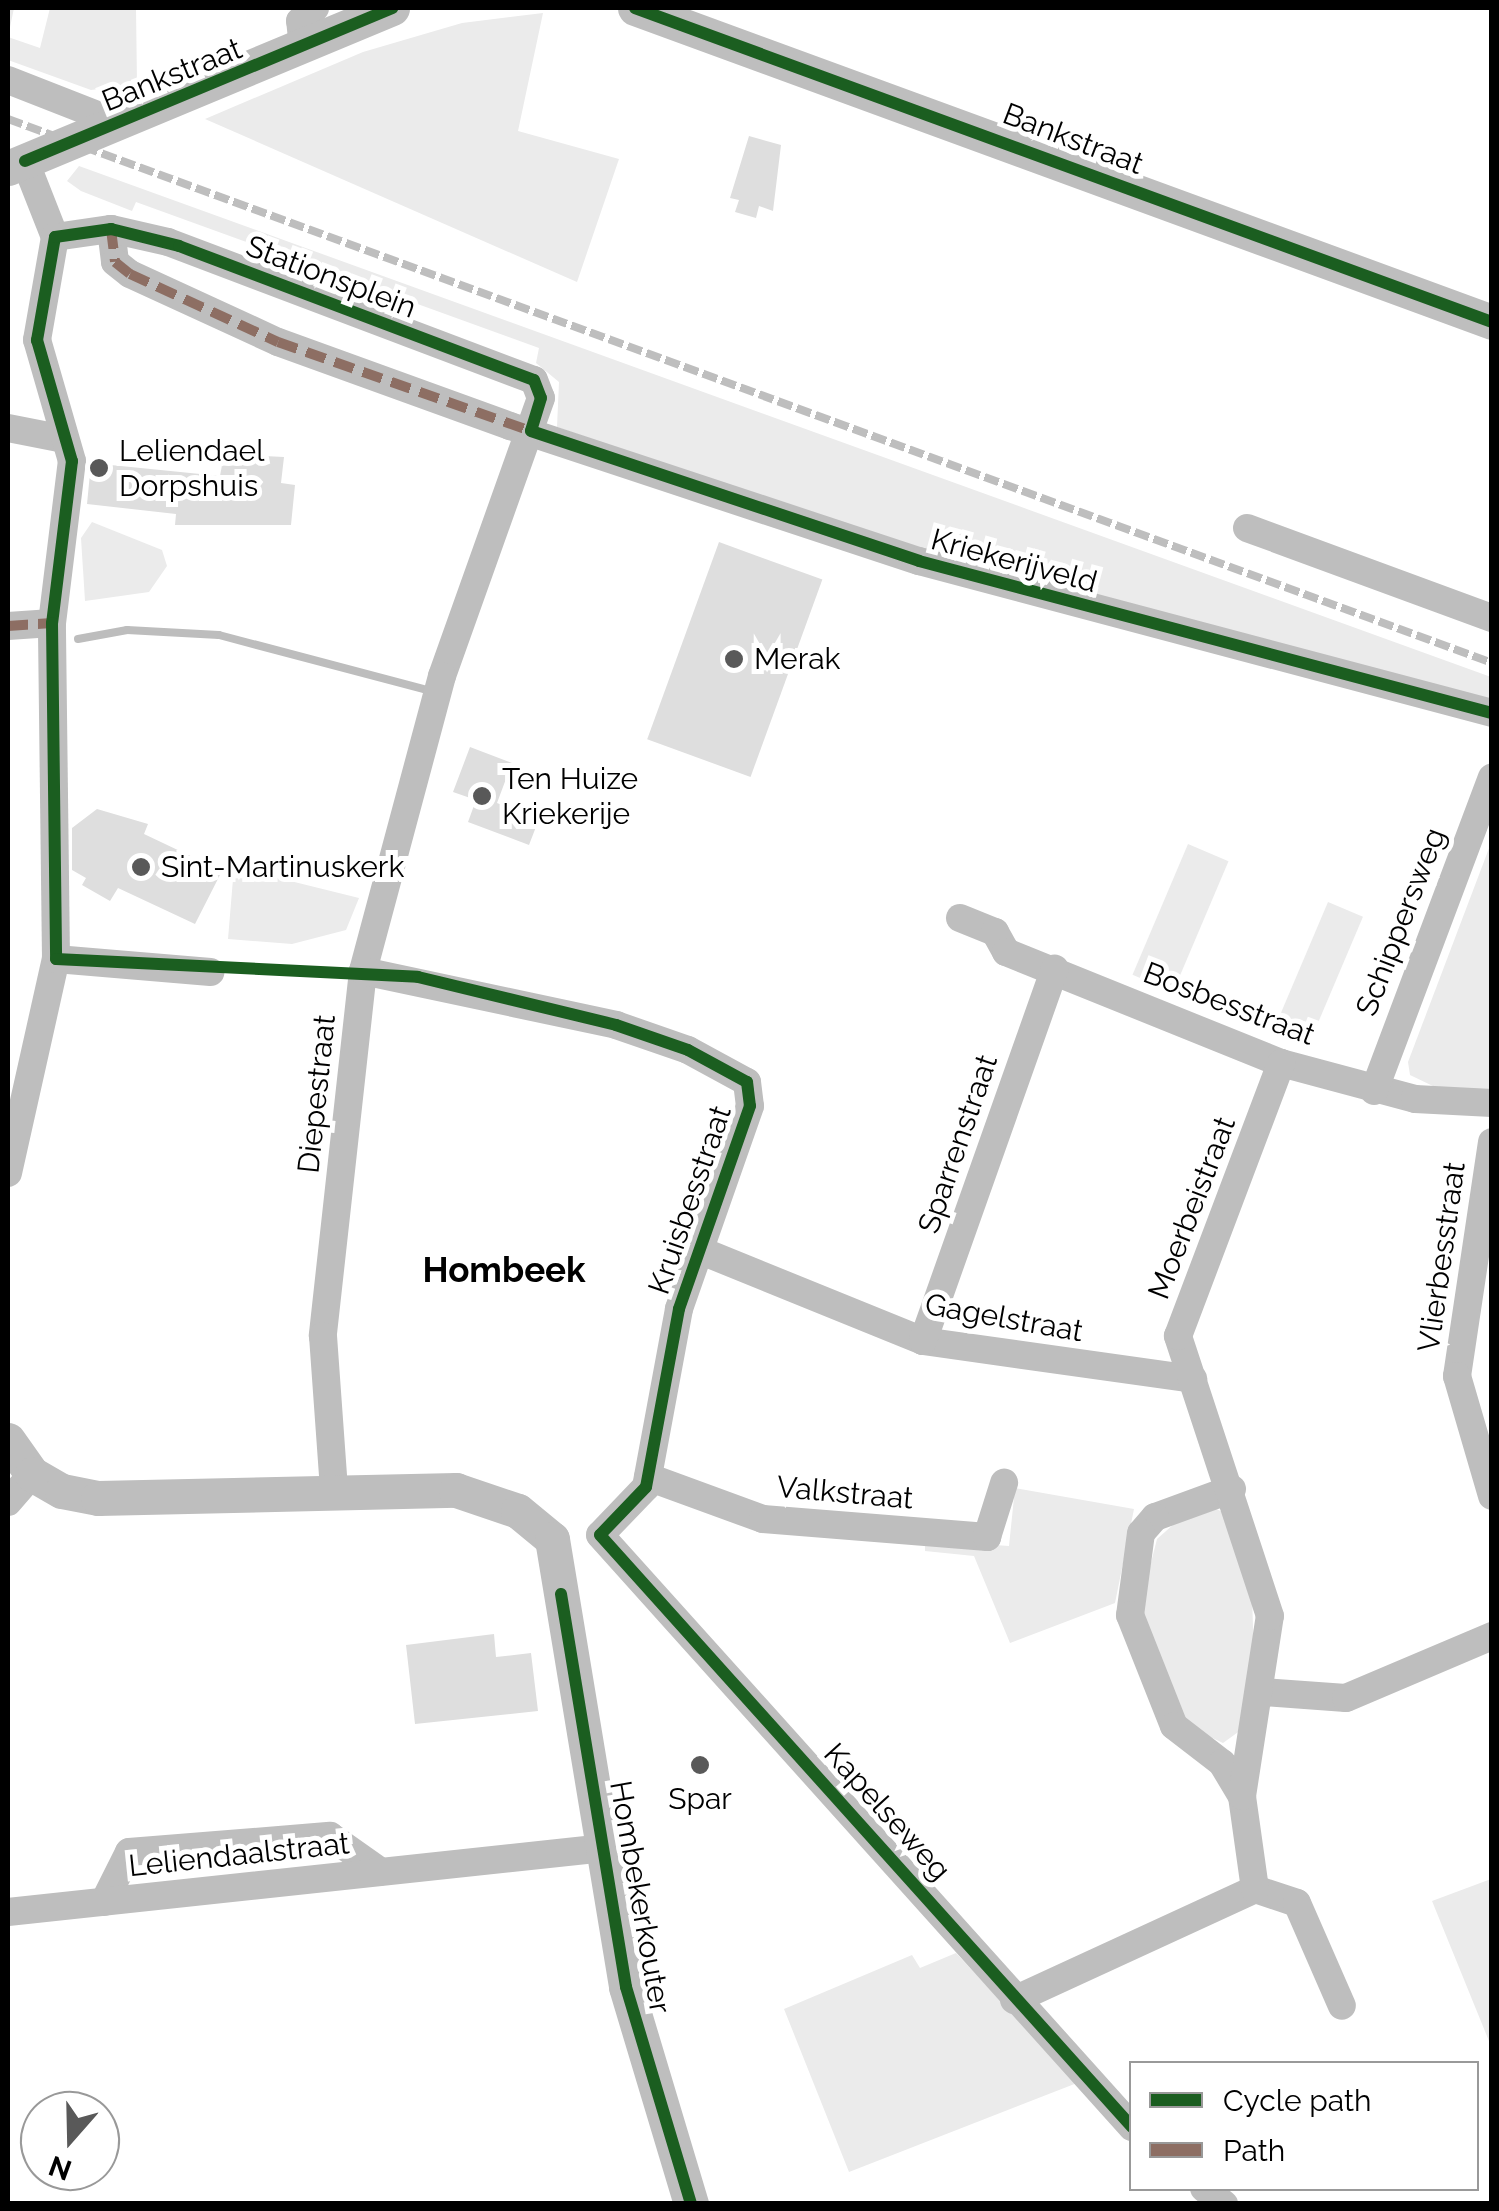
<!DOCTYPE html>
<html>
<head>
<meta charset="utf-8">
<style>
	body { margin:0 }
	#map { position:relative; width:1499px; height:2211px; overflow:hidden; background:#fff; font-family:Raleway,sans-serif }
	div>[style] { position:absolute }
	.green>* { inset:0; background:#ebebeb; transform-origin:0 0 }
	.stream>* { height:8px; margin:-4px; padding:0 4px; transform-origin:4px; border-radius:4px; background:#bdbdbd }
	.building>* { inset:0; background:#dedede; transform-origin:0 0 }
	.minor>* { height:28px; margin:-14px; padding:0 14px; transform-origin:14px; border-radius:14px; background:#bebebe }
	.tertiary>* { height:35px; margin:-17.5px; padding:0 17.5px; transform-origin:17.5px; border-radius:17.5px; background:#bebebe }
	.rail>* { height:8px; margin-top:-4px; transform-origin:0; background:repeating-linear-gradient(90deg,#bebebe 0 15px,transparent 0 20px) }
	.quiet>* { height:10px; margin-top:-5px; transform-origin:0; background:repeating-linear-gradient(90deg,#8d6e63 0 20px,transparent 0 30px) }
	.cycleway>* { height:12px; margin:-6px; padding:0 6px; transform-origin:6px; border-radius:6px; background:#1b5e20 }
	.dots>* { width:28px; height:28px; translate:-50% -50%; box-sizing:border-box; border:5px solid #fff; border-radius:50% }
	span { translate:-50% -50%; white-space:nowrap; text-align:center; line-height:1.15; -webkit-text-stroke:10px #fff; paint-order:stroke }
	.street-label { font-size:30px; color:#000 }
	.poi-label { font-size:30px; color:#000 }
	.left { translate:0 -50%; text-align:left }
	.quarter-label { font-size:35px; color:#000; font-weight:700 }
	.frame { position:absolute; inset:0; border:10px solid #000; pointer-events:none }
	.legend { position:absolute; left:1129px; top:2061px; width:350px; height:130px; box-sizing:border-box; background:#fff; border:2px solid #999; margin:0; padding:12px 18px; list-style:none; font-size:30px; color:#000 }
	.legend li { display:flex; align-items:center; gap:20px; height:50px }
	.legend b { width:50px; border:2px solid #999 }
	.north { position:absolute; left:20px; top:2091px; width:100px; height:100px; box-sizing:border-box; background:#fff; border:2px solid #999; border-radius:50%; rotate:200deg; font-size:28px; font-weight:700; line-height:40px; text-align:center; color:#000 }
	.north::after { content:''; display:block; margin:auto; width:35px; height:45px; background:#595959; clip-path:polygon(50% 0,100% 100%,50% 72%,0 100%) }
</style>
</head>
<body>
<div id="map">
	<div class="green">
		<i style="clip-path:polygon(8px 8px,14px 8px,8px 37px,40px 48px,50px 8px,136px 8px,137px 84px,91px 90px,8px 60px)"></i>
		<i style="clip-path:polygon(543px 13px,518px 131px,619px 159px,577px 282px,205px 119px,363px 52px,462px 23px)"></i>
		<i style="clip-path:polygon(79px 166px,1491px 677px,1491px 699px,871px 536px,557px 427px,559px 382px,536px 363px,539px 348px,136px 202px,132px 211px,81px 191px,67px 181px)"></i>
		<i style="clip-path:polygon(92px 522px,162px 550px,167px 566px,149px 592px,85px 601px,81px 538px)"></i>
		<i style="clip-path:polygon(1491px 843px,1491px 1091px,1435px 1087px,1410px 1075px,1408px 1062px)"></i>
		<i style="left:1188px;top:844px;width:44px;height:142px;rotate:23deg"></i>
		<i style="clip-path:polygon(234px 867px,359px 898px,346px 930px,292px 944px,228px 939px)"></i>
		<i style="left:1328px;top:902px;width:38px;height:139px;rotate:23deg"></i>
		<i style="clip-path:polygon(1015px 1488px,1134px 1509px,1115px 1603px,1010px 1643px,974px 1556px,925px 1551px,925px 1540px,1009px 1546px)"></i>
		<i style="clip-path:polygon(1212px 1507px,1227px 1514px,1252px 1594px,1254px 1661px,1241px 1730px,1223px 1743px,1181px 1723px,1137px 1618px,1157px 1539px,1183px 1516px)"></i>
		<i style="clip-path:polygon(1491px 1879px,1492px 1879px,1491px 2046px,1432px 1901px)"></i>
		<i style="clip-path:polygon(956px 1953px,1077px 2083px,849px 2172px,784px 2009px,912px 1955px,920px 1968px)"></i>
	</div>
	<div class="stream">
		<i style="left:78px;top:639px;width:50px;rotate:-10.4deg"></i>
		<i style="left:127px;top:630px;width:92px;rotate:3.1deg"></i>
		<i style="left:219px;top:635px;width:211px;rotate:14.8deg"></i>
	</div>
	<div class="building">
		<i style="clip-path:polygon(749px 136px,781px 145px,773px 211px,759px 206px,756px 218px,735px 212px,739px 200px,730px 198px)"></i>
		<i style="clip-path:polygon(224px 454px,284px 457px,281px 483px,295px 485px,291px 525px,175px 525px,176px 514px,87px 504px,91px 463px,220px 476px)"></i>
		<i style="left:719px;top:542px;width:110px;height:210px;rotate:20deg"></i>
		<i style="clip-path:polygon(470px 747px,512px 763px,497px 803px,539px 819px,529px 845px,468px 822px,476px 800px,453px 792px)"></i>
		<i style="clip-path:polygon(97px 809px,148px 824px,144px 834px,222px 871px,195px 924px,118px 888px,110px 901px,82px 885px,86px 878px,72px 870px,72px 828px)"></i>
		<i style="clip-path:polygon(494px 1634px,496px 1657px,531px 1653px,538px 1711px,415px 1724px,406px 1645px)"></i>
	</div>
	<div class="minor">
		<i style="left:303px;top:48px;width:27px;rotate:-96deg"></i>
		<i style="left:300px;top:21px;width:20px;rotate:-41deg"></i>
		<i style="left:8px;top:80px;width:120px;rotate:21.4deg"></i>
		<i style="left:25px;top:161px;width:82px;rotate:68.5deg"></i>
		<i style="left:111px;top:229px;width:33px;rotate:83deg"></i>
		<i style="left:115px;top:262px;width:19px;rotate:39deg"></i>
		<i style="left:130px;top:274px;width:163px;rotate:24.7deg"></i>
		<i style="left:278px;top:342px;width:247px;rotate:19.9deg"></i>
		<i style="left:510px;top:426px;width:431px;rotate:18.3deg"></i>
		<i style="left:919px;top:561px;width:593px;rotate:14.86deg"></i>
		<i style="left:55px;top:237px;width:57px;rotate:-8.1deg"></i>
		<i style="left:111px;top:229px;width:58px;rotate:12.8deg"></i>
		<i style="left:168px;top:242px;width:391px;rotate:20.7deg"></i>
		<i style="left:534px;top:380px;width:19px;rotate:69deg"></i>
		<i style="left:541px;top:398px;width:295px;rotate:109.6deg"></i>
		<i style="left:442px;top:676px;width:305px;rotate:105deg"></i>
		<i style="left:363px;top:971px;width:367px;rotate:96.3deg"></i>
		<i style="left:323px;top:1336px;width:152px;rotate:85.9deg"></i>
		<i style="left:8px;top:428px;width:57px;rotate:11.1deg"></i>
		<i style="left:1247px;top:528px;width:261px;rotate:20.2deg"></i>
		<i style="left:8px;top:626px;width:44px;rotate:-3.9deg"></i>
		<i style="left:960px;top:918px;width:38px;rotate:22deg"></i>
		<i style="left:995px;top:932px;width:23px;rotate:61deg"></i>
		<i style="left:1006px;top:952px;width:297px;rotate:22deg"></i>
		<i style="left:1281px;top:1063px;width:139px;rotate:15deg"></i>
		<i style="left:1415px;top:1099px;width:77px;rotate:3deg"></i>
		<i style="left:56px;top:959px;width:155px;rotate:4.8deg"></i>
		<i style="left:363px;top:971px;width:259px;rotate:12deg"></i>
		<i style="left:616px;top:1025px;width:76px;rotate:19.1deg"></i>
		<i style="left:688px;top:1050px;width:67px;rotate:28.5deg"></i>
		<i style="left:747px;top:1082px;width:24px;rotate:83deg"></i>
		<i style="left:750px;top:1106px;width:215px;rotate:109.3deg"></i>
		<i style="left:679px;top:1309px;width:181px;rotate:100.5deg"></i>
		<i style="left:646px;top:1487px;width:66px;rotate:133.8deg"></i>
		<i style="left:1374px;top:1091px;width:335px;rotate:-69.4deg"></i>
		<i style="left:1492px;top:1142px;width:237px;rotate:98.5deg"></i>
		<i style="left:1457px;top:1376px;width:125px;rotate:73.7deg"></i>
		<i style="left:8px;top:1173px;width:219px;rotate:-77.4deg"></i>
		<i style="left:56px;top:959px;width:336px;rotate:-90.7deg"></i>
		<i style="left:52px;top:623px;width:163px;rotate:-83deg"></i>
		<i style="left:72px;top:461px;width:126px;rotate:-106.1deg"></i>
		<i style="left:37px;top:340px;width:105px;rotate:-80.1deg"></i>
		<i style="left:699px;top:1250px;width:242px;rotate:22.1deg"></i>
		<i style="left:923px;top:1341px;width:273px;rotate:8deg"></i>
		<i style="left:923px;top:1341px;width:395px;rotate:-70.5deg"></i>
		<i style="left:648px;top:1477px;width:122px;rotate:20.1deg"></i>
		<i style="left:763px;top:1519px;width:225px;rotate:4.6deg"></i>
		<i style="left:987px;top:1537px;width:57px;rotate:-72.5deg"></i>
		<i style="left:1232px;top:1489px;width:82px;rotate:160deg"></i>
		<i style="left:1155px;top:1517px;width:21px;rotate:131deg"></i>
		<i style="left:1141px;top:1533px;width:83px;rotate:97.6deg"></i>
		<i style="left:1130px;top:1615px;width:119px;rotate:68.4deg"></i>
		<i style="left:1174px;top:1726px;width:61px;rotate:37.6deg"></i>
		<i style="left:1222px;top:1763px;width:39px;rotate:59deg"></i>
		<i style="left:8px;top:1502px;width:37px;rotate:-49deg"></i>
		<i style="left:600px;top:1535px;width:796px;rotate:48.06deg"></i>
		<i style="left:1264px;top:1692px;width:82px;rotate:4.2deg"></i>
		<i style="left:1346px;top:1698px;width:159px;rotate:-23deg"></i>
		<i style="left:1255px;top:1889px;width:44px;rotate:18.4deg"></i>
		<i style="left:1297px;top:1903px;width:112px;rotate:66.4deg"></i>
		<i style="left:104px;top:1902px;width:56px;rotate:-63.4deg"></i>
		<i style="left:129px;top:1852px;width:202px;rotate:-4.6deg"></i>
		<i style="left:330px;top:1836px;width:62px;rotate:35.2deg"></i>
		<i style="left:8px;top:1912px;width:600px;rotate:-6.12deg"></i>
		<i style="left:1014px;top:2000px;width:265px;rotate:-24.7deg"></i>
		<i style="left:1255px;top:1889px;width:94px;rotate:-98deg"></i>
		<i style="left:1242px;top:1796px;width:182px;rotate:-81.2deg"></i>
		<i style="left:1270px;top:1616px;width:295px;rotate:-108.2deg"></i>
		<i style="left:1178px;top:1336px;width:292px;rotate:-69.3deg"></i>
		<i style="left:1204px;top:2188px;width:26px;rotate:39deg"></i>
	</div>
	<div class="tertiary">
		<i style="left:635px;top:8px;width:913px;rotate:20.12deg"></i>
		<i style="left:8px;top:168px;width:416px;rotate:-22.6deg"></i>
		<i style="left:8px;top:1440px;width:42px;rotate:54.8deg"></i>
		<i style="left:32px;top:1474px;width:34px;rotate:30deg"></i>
		<i style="left:62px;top:1491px;width:37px;rotate:11deg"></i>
		<i style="left:98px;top:1498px;width:358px;rotate:-1.3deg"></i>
		<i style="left:456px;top:1490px;width:65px;rotate:18.7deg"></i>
		<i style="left:518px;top:1511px;width:44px;rotate:39.5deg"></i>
		<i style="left:552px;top:1539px;width:454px;rotate:80.6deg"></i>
		<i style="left:626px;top:1987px;width:227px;rotate:73.3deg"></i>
	</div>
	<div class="rail">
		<i style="left:8px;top:119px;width:1581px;rotate:20.13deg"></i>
	</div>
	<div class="quiet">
		<i style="left:111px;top:229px;width:33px;rotate:83deg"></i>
		<i style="left:115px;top:262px;width:19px;rotate:39deg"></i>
		<i style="left:130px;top:274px;width:163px;rotate:24.7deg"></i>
		<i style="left:278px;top:342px;width:268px;rotate:19.4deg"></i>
		<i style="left:8px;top:626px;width:44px;rotate:-3.9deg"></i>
	</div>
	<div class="cycleway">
		<i style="left:635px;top:8px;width:913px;rotate:20.12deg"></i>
		<i style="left:25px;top:161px;width:398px;rotate:-22.6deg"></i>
		<i style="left:55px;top:237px;width:105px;rotate:99.9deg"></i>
		<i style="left:37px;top:340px;width:126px;rotate:73.9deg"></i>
		<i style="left:72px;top:461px;width:163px;rotate:97deg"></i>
		<i style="left:52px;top:623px;width:336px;rotate:89.3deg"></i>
		<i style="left:56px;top:959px;width:362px;rotate:2.8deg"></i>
		<i style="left:418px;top:977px;width:204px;rotate:13.6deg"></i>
		<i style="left:616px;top:1025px;width:76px;rotate:19.1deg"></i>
		<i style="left:688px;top:1050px;width:67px;rotate:28.5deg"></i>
		<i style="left:747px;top:1082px;width:24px;rotate:83deg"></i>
		<i style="left:750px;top:1106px;width:215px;rotate:109.3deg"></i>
		<i style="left:679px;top:1309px;width:181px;rotate:100.5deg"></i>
		<i style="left:646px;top:1487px;width:66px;rotate:133.8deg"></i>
		<i style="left:600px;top:1535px;width:796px;rotate:48.06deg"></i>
		<i style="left:55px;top:237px;width:57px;rotate:-8.1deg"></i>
		<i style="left:111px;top:229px;width:70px;rotate:14deg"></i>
		<i style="left:179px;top:246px;width:379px;rotate:20.7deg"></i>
		<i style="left:534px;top:380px;width:19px;rotate:69deg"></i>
		<i style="left:541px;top:398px;width:34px;rotate:107deg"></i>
		<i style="left:531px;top:431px;width:409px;rotate:18.5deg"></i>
		<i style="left:919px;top:561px;width:593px;rotate:14.86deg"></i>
		<i style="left:561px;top:1594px;width:398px;rotate:80.6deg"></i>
		<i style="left:626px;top:1987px;width:227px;rotate:73.3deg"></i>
	</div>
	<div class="dots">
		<i style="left:99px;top:468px;background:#595959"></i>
		<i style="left:734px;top:659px;background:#595959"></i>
		<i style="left:482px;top:796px;background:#595959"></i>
		<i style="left:141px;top:867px;background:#595959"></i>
		<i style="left:700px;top:1765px;background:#595959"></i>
	</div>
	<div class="street-label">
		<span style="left:172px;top:75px;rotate:-22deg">Bankstraat</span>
		<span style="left:1073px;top:139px;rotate:21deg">Bankstraat</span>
		<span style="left:331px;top:277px;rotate:21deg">Stationsplein</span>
		<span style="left:1014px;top:561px;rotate:15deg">Kriekerijveld</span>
		<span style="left:1401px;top:922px;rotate:-69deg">Schippersweg</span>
		<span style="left:1229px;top:1004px;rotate:21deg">Bosbesstraat</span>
		<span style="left:317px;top:1094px;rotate:-84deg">Diepestraat</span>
		<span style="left:958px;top:1144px;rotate:-71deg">Sparrenstraat</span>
		<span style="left:690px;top:1200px;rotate:-71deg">Kruisbesstraat</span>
		<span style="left:1192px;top:1208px;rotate:-69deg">Moerbeistraat</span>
		<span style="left:1442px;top:1257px;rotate:-82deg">Vlierbesstraat</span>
		<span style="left:1004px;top:1318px;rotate:10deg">Gagelstraat</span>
		<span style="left:845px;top:1493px;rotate:5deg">Valkstraat</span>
		<span style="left:887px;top:1812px;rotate:48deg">Kapelseweg</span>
		<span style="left:239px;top:1855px;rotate:-6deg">Leliendaalstraat</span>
		<span style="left:640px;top:1897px;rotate:80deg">Hombekerkouter</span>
	</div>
	<div class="poi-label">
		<span class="left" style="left:119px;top:468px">Leliendael<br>Dorpshuis</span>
		<span class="left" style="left:754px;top:659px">Merak</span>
		<span class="left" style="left:502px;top:796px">Ten Huize<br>Kriekerije</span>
		<span class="left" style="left:161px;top:867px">Sint-Martinuskerk</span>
		<span style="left:700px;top:1799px">Spar</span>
	</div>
	<div class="quarter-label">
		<span style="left:504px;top:1270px">Hombeek</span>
	</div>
	<div class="frame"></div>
	<ul class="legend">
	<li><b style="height:12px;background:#1b5e20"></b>Cycle path</li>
	<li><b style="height:12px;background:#8d6e63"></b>Path</li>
	</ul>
	<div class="north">N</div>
</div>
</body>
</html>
